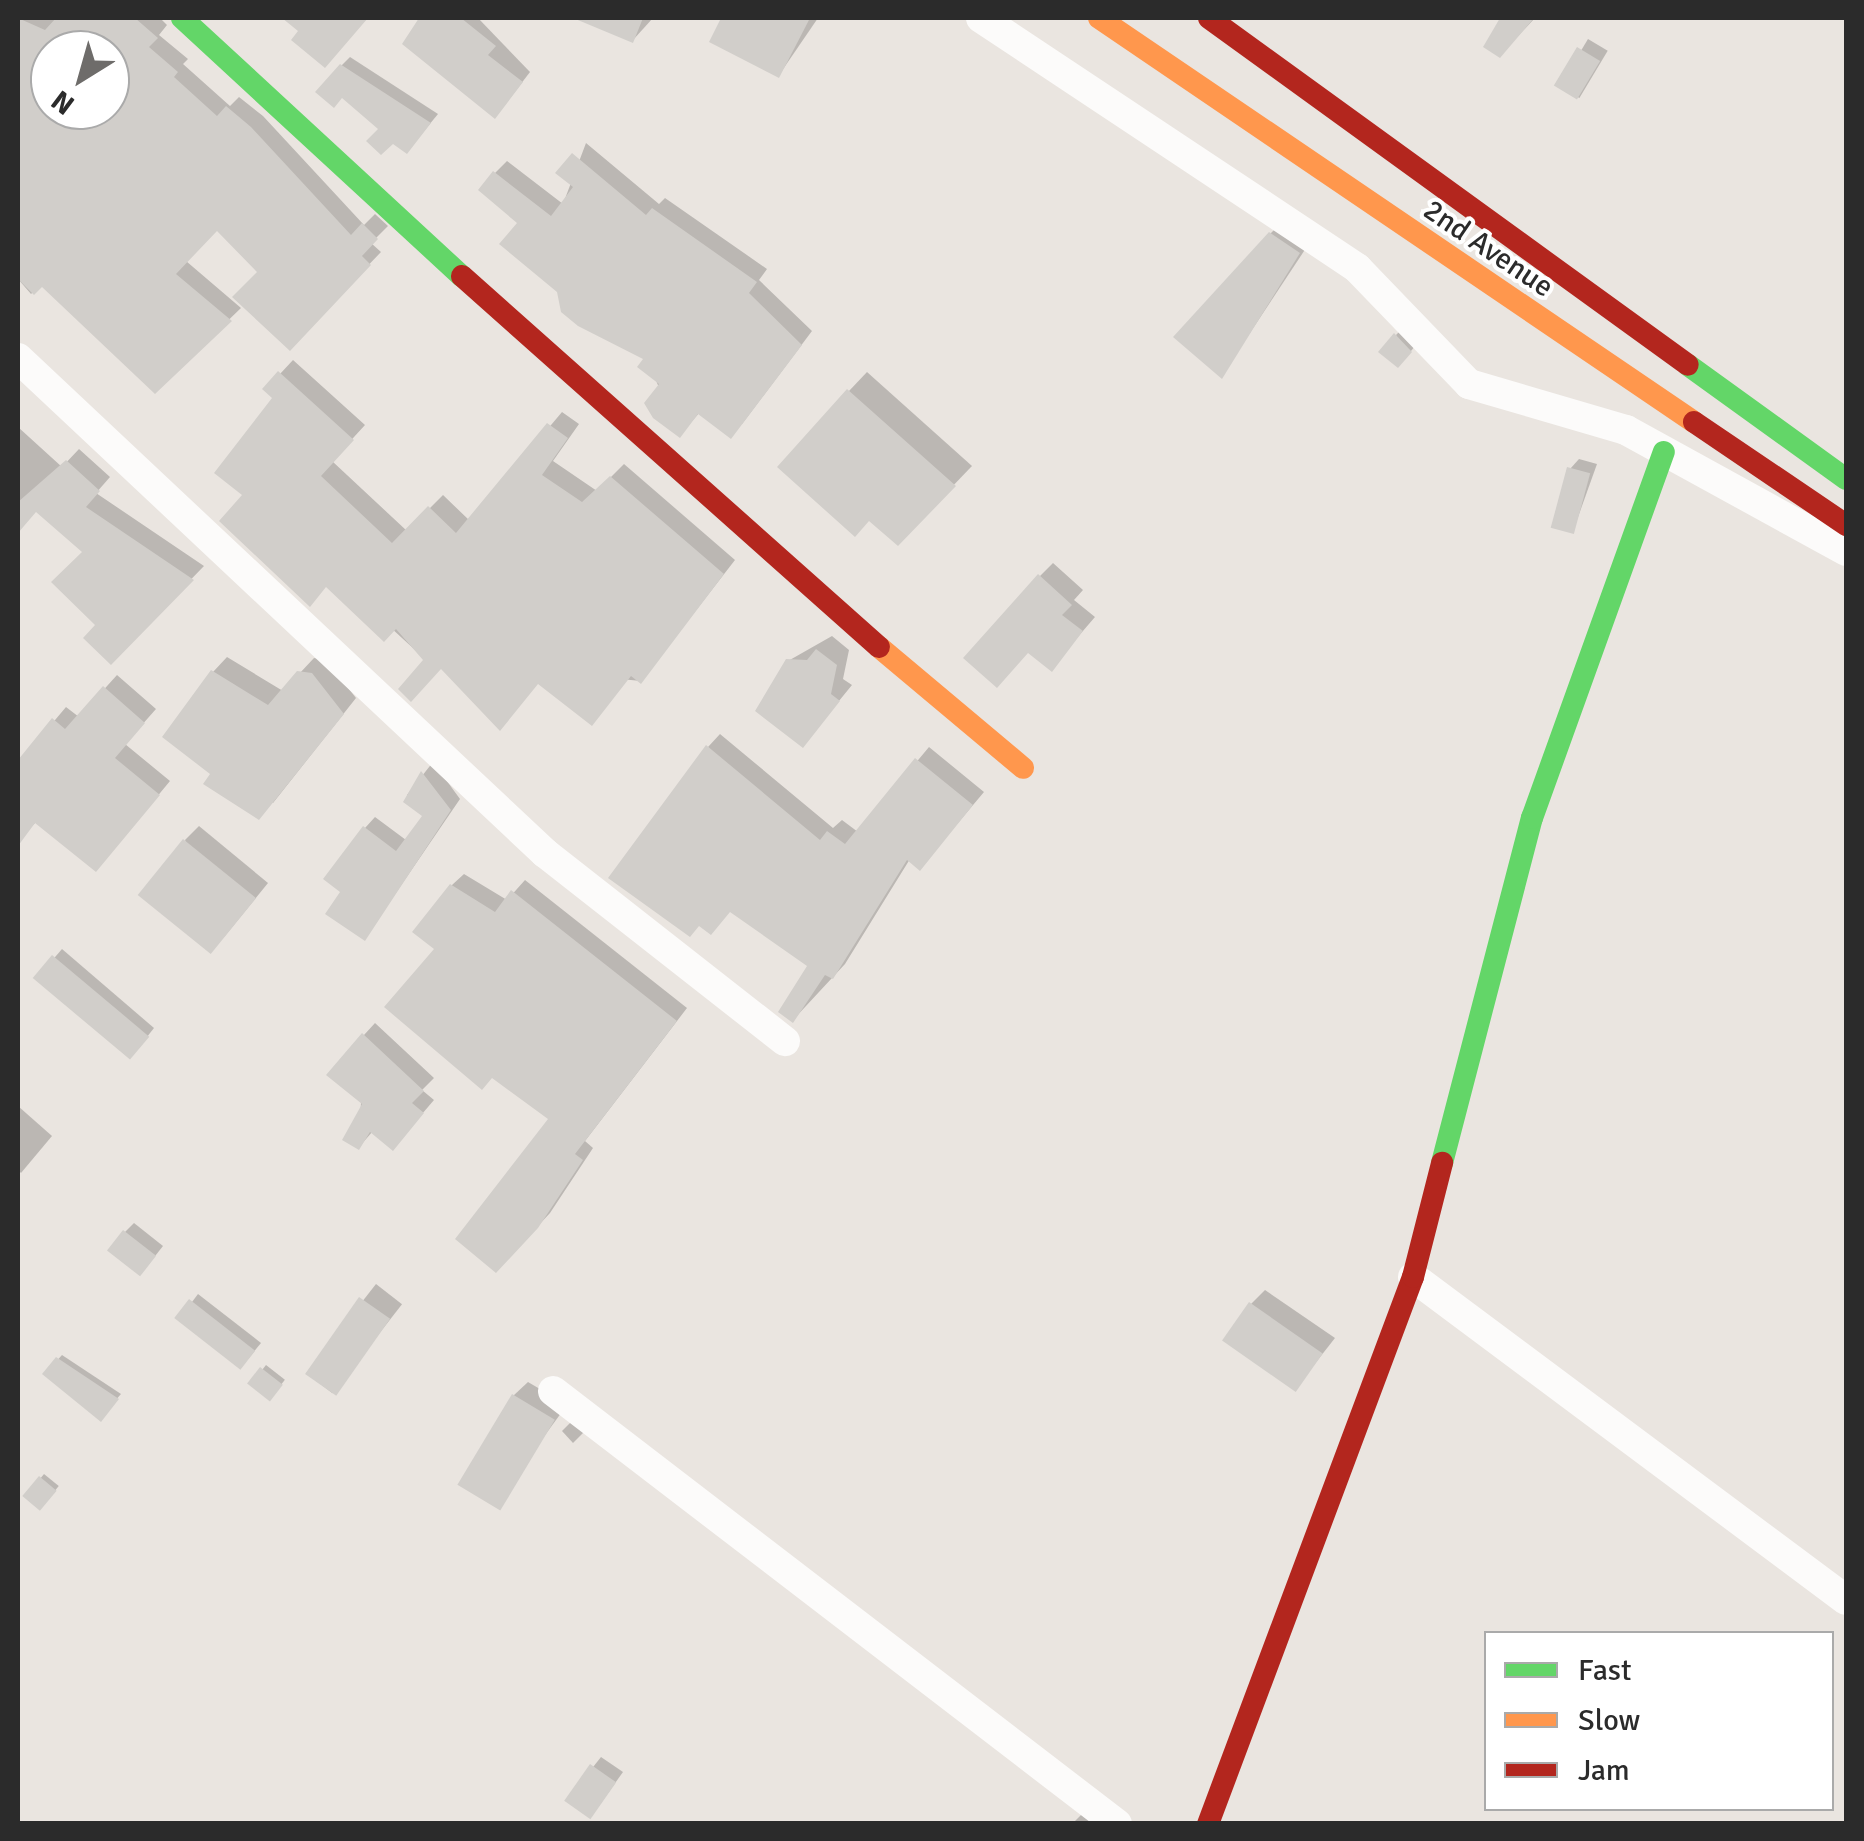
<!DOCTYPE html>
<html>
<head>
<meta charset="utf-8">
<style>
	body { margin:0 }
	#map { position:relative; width:1864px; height:1841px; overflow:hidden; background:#eae5e0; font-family:Signika,sans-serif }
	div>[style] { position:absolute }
	.shadow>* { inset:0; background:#0003; transform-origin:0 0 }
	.building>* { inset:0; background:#d1ceca; transform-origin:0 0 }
	.street>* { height:30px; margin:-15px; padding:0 15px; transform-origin:15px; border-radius:15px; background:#fcfbfa }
	.fast>* { height:22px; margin:-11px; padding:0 11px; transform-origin:11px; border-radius:11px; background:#63d668 }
	.slow>* { height:22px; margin:-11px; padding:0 11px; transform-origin:11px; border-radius:11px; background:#ff974d }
	.jam>* { height:22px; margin:-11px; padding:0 11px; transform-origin:11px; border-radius:11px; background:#b3261e }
	span { translate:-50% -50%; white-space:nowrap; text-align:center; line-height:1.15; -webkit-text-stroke:8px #fff; paint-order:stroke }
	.street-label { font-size:30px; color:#2b2b2b }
	.frame { position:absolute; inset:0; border:20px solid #2b2b2b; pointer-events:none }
	.legend { position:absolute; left:1484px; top:1631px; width:350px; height:180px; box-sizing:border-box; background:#fff; border:2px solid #aaa; margin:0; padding:12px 18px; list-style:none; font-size:30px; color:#2b2b2b }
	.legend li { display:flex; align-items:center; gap:20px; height:50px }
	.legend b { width:50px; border:2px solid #aaa }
	.north { position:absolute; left:30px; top:30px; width:100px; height:100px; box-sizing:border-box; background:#fff; border:2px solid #aaa; border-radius:50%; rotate:217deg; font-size:28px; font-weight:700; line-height:40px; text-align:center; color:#2b2b2b }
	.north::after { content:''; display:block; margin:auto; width:35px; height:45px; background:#6e6c6a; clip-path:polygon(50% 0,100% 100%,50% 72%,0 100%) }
</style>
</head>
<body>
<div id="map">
	<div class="shadow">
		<i style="clip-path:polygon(18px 18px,160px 18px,167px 25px,159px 35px,188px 59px,183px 64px,230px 106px,239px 97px,263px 116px,364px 225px,375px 214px,388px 226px,371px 243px,381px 252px,290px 347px,261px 272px,217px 228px,186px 261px,241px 308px,155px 391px,42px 283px,31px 294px,18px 279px,18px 100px,85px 160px,52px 110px,110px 110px,110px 50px,50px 50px,50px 108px,18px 75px)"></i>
		<i style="clip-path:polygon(422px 18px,478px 18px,530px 72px,504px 106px,405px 43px)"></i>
		<i style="clip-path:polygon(575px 18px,653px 18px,633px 40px)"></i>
		<i style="clip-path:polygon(724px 18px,818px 18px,779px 75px,712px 40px)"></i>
		<i style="clip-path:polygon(1503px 18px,1535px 18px,1500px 55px,1487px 46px)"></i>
		<i style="left:1588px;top:39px;width:23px;height:55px;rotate:31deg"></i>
		<i style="clip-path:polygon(350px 57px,438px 114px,415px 142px,341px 66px)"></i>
		<i style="clip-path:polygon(586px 143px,659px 204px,665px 198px,767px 269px,759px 280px,812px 331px,742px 424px,700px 412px,680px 435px,646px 358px,559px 291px,520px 223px,495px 173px,507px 161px,563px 204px)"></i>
		<i style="clip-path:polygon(1284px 220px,1312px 239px,1222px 375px,1270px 234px)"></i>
		<i style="clip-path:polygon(1405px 326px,1419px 341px,1407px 356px,1396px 335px)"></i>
		<i style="clip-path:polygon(293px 360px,365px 425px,332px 461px,407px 531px,443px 495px,470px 521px,562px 412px,579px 424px,553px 461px,597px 491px,624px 464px,735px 560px,641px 681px,426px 660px,246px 495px,275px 398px,266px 389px)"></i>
		<i style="clip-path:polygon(867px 372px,972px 466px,898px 543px,870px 518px,849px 391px)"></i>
		<i style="clip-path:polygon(18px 427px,62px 467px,79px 449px,110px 477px,96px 493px,204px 566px,111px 662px,86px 551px,37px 510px,18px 528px)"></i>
		<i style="clip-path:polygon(1579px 459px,1597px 464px,1573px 531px,1570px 469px)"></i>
		<i style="clip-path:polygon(1053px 563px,1083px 590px,1074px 600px,1095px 617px,1051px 668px,1040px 576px)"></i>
		<i style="clip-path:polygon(832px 636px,849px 650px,843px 679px,852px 685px,803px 745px,788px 661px)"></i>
		<i style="clip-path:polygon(227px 657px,283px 691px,314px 658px,326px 660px,356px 698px,273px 803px,214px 773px,213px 672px)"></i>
		<i style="clip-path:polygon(117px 675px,156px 709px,125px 744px,170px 781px,108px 856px,37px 821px,23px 835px,18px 764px,66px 707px,79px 717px)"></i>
		<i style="clip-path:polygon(720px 734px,833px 828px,842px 820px,858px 832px,929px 747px,984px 792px,920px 868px,910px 859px,845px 964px,793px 1020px,811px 966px,708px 747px)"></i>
		<i style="clip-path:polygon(433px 762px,460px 799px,365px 938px,343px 892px,365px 828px,375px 817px,406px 840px,425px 816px,407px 795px)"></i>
		<i style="clip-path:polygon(199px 826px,268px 883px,224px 937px,185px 840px)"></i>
		<i style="clip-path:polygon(464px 874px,507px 900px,525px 880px,687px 1008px,585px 1141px,593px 1148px,550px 1213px,508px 1258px,551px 1118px,438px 949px,452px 885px)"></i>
		<i style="clip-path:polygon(62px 949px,154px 1028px,139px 1047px,37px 978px)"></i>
		<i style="clip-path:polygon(375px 1023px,434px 1078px,422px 1090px,434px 1100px,404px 1135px,373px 1131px,359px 1147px,364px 1035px)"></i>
		<i style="clip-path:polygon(18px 1106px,52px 1136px,21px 1173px,18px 1170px)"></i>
		<i style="clip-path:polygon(134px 1223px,163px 1246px,148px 1265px,125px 1232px)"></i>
		<i style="left:376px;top:1284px;width:33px;height:113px;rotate:38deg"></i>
		<i style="clip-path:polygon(1265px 1290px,1335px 1338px,1295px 1389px,1251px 1304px)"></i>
		<i style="clip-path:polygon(198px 1294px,261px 1343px,248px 1359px,180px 1318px)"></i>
		<i style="clip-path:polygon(62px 1355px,121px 1394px,100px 1418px,45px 1374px)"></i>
		<i style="left:266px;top:1365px;width:24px;height:23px;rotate:38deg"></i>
		<i style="clip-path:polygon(528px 1382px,567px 1405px,493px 1506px,513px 1396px)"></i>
		<i style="clip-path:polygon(571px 1422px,584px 1432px,573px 1443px,562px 1431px)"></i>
		<i style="left:44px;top:1474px;width:19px;height:29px;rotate:39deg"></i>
		<i style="clip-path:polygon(601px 1757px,623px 1772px,598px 1807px,567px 1800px)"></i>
		<i style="clip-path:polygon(1085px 1811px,1102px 1824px,1072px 1824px)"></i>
	</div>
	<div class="building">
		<i style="clip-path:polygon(evenodd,18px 18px,45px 30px,56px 18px,135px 18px,158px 38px,149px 47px,178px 72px,174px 77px,217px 116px,226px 106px,251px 127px,351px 235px,362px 223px,378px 239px,362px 256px,371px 265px,290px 351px,232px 297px,257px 272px,217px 231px,176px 274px,232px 321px,155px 394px,42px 287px,34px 295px,18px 279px,18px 18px,50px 50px,110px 50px,110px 110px,85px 127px,68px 110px,50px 110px,50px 50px)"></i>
		<i style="clip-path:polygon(282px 18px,368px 18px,325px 68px,291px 40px,298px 31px)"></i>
		<i style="clip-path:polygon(419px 18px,461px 18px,496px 46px,488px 55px,523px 82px,495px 119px,402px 44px)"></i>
		<i style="clip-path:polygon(573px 18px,643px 18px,633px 43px)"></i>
		<i style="clip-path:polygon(721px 18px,810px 18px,779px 78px,709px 42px)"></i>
		<i style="clip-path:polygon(1500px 18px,1534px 18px,1500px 58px,1483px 47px)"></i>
		<i style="left:1577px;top:47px;width:27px;height:45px;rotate:31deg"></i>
		<i style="clip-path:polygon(340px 64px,431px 123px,407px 154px,393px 144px,381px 155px,366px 141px,378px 129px,342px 98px,334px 108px,315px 92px)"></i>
		<i style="clip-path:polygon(572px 153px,646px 215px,652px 208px,757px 282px,749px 293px,802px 345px,731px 439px,698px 414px,680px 438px,653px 418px,644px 403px,659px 384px,637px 367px,643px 359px,578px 326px,561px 312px,557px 292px,499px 244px,517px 223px,478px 190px,493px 171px,551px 216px,573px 187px,555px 173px)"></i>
		<i style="clip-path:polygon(1269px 232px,1300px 253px,1222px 379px,1173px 337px)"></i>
		<i style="clip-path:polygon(1394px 333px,1412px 352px,1398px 368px,1378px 352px)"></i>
		<i style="clip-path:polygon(278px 371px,354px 440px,321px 476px,392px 543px,428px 506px,456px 533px,547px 423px,568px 438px,542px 475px,582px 502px,610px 476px,724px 574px,641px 684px,631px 676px,592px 726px,538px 684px,500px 731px,441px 669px,411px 702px,398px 689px,423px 660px,396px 629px,384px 642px,326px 587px,310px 607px,219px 521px,242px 495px,214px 473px,272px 398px,262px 389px)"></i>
		<i style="clip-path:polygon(847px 389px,956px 486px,898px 546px,869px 521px,855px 537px,777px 467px)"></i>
		<i style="clip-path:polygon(66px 460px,100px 491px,86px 507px,194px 580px,111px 665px,83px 638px,95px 625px,51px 582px,82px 552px,36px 512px,18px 533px,18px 502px)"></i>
		<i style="left:1567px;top:467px;width:24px;height:63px;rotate:15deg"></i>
		<i style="clip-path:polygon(1038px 574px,1072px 605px,1062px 615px,1083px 631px,1052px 672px,1028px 653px,997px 688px,963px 658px)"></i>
		<i style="clip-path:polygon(816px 649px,837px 665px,831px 694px,840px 701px,803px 748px,755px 711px,786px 659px,807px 660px)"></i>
		<i style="clip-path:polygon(211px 670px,268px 705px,297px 671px,312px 673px,344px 714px,259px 820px,203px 784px,210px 774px,162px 737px)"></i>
		<i style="clip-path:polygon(103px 686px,145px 723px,115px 758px,160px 795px,96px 872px,35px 823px,18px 846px,18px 760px,52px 718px,65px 729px)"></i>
		<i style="clip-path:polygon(706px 745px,820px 840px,827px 831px,845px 844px,915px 758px,973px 805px,920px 871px,907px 860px,833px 979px,825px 975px,793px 1023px,778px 1012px,807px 966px,730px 912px,711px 935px,699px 926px,690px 937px,608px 878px)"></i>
		<i style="clip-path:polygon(421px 771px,451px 810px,365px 941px,325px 914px,340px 892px,323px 879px,363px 826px,396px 851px,422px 816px,403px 802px)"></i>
		<i style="left:183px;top:839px;width:94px;height:72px;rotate:39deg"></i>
		<i style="clip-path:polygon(450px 884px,495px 912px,511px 890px,677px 1021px,575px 1154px,583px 1160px,538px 1228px,496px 1273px,455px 1239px,548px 1119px,492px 1078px,482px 1090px,384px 1007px,434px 949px,412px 932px)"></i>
		<i style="left:52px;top:955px;width:127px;height:30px;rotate:40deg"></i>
		<i style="clip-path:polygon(362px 1033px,424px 1091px,412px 1103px,424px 1113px,393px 1151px,370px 1132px,359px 1150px,342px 1140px,362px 1104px,326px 1075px)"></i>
		<i style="left:123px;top:1230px;width:42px;height:26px;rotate:38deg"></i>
		<i style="left:359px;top:1297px;width:38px;height:94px;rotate:35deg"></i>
		<i style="left:189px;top:1299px;width:84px;height:24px;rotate:38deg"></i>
		<i style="left:1249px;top:1302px;width:90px;height:47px;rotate:35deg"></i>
		<i style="clip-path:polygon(56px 1357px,119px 1399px,101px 1422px,42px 1374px)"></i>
		<i style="left:260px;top:1367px;width:29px;height:21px;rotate:38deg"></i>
		<i style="left:512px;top:1394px;width:50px;height:106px;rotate:31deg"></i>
		<i style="left:39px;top:1476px;width:23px;height:26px;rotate:40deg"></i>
		<i style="left:590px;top:1764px;width:32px;height:45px;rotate:35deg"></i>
	</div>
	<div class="street">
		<i style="left:981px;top:18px;width:452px;rotate:33.6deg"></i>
		<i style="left:1357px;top:268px;width:161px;rotate:46deg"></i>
		<i style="left:1469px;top:384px;width:164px;rotate:16.3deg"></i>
		<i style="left:1626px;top:430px;width:251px;rotate:28.8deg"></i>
		<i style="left:18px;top:358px;width:723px;rotate:43.21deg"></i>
		<i style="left:545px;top:853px;width:305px;rotate:38.1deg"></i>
		<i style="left:1413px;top:1277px;width:540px;rotate:36.72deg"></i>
		<i style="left:553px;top:1391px;width:711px;rotate:37.51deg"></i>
	</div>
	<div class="fast">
		<i style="left:182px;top:18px;width:381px;rotate:42.7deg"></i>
		<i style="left:1688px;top:365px;width:195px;rotate:35.8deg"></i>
		<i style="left:1442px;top:1163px;width:357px;rotate:-75.4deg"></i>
		<i style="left:1532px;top:818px;width:389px;rotate:-70.2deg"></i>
	</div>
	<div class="slow">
		<i style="left:1099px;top:18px;width:719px;rotate:34.18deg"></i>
		<i style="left:879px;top:647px;width:188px;rotate:40deg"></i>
	</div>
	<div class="jam">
		<i style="left:1209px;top:18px;width:591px;rotate:35.92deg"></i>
		<i style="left:462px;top:276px;width:558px;rotate:41.66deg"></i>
		<i style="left:1694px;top:422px;width:184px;rotate:34.1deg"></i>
		<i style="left:1208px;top:1824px;width:584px;rotate:-69.46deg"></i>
		<i style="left:1413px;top:1277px;width:118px;rotate:-75.7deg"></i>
	</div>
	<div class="street-label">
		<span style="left:1488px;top:249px;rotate:34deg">2nd Avenue</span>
	</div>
	<div class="frame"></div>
	<ul class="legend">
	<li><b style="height:12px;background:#63d668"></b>Fast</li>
	<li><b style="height:12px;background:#ff974d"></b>Slow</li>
	<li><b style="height:12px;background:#b3261e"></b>Jam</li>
	</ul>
	<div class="north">N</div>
</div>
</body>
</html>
